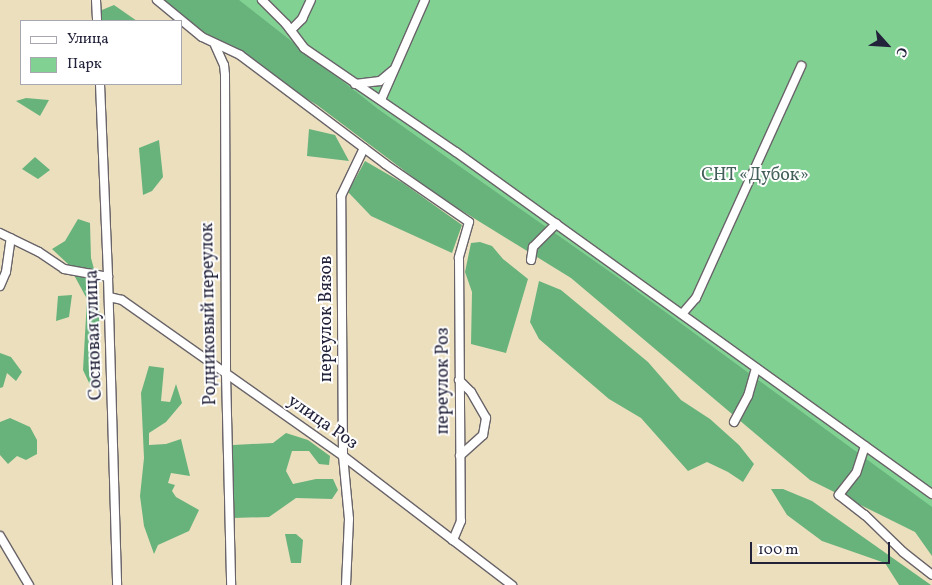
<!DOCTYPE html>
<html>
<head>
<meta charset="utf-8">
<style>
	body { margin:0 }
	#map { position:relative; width:932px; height:585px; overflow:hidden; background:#ecdfbe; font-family:Vollkorn,serif }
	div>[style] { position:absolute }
	.green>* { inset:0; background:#81d192 }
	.forest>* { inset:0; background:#68b37c }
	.roads { filter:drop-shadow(1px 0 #696469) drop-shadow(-1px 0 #696469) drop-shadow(0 1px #696469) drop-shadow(0 -1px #696469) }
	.minor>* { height:8px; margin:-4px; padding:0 4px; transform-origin:4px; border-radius:4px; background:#fff }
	span { translate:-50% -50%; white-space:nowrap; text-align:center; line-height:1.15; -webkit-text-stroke:4px #fff; paint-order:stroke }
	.park-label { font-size:18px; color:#435f59 }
	.street-label { font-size:18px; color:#22223b }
	.legend { position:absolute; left:20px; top:20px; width:162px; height:65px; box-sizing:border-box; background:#fff; border:1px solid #a7a7b1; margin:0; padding:6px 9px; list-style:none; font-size:15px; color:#22223b }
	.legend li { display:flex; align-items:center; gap:10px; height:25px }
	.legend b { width:25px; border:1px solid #a7a7b1 }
	.north { position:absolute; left:862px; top:20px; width:50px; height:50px; -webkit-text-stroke:4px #fff; paint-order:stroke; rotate:116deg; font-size:14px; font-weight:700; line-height:20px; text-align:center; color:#22223b }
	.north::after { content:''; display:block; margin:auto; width:18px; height:22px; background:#22223b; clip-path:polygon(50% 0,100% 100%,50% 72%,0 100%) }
	.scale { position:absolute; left:750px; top:542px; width:140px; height:22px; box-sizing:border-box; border:2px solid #22223b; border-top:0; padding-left:6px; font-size:15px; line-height:18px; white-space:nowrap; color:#22223b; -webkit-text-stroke:4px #fff; paint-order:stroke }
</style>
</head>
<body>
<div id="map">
	<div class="green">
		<i style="clip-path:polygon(214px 0,932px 0,932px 525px)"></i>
	</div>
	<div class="forest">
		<i style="clip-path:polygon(158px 0,239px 0,378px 109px,623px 281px,932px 507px,932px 556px,915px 532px,810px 480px,571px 278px,438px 196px,317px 105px,175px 20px)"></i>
		<i style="clip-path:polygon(114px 5px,137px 21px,97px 21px,97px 12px)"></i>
		<i style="clip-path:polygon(26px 98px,49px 100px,40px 116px,16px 101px)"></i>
		<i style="clip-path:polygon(309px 129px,335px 135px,349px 161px,307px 156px)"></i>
		<i style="clip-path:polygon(159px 140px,163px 177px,152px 191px,143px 195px,139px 148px)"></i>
		<i style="clip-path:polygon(35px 157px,50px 170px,38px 179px,22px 169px)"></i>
		<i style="clip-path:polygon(365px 161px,403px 183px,462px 225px,452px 253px,371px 216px,348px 192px)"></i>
		<i style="clip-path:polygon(78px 219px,90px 223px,91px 258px,99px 287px,100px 387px,91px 387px,83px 370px,87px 299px,68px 264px,52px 249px,65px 241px)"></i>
		<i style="clip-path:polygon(480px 242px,492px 246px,503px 259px,528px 279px,506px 353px,471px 344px,472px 292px,465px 272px,471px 243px)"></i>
		<i style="clip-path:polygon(539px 281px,561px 290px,648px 362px,681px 400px,710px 419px,739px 445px,754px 464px,743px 482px,728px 472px,707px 462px,688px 471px,641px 418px,609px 399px,539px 339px,530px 322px)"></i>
		<i style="clip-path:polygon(72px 295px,69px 317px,56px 321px,58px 296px)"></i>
		<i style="clip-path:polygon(0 353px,11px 357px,22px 372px,16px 381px,7px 373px,3px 387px,0 388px)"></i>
		<i style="clip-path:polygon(149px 366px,164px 368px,161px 401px,170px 402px,176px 384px,182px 403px,166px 422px,149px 433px,149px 445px,166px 444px,181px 439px,190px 476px,171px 473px,168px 483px,175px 485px,172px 491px,176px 497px,199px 510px,189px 531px,158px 545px,154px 554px,144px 526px,140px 496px,144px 458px,141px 393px)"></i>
		<i style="clip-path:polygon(10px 418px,30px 427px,37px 440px,37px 454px,26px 460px,17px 456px,8px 464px,0 455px,0 422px)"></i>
		<i style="clip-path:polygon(286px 433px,308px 440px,330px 456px,329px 465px,319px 464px,309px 451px,292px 451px,286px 471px,293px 484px,316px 479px,333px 479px,338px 490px,332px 499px,296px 498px,269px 517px,233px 518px,233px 445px,273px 443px)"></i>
		<i style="clip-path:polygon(771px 489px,783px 489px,812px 501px,931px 585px,899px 585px,885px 563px,822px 541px,787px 515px)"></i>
		<i style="clip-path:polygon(285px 534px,296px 534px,303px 540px,301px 563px,291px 563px)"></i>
	</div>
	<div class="roads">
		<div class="minor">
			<i style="left:96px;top:0;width:21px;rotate:87deg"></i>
			<i style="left:157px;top:0;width:58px;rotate:39.4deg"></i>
			<i style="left:202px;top:37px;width:42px;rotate:25.3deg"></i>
			<i style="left:240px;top:55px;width:181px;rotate:36.9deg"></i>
			<i style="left:385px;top:164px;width:102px;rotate:34.6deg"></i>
			<i style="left:469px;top:222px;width:37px;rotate:106deg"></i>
			<i style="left:459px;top:258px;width:263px;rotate:89.6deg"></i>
			<i style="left:461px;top:521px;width:21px;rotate:113deg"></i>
			<i style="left:262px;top:0;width:34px;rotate:45deg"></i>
			<i style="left:286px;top:24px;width:30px;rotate:53deg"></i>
			<i style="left:304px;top:48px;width:184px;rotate:34.4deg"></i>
			<i style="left:456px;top:152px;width:586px;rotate:35.7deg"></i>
			<i style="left:291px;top:30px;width:16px;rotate:-45deg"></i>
			<i style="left:302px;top:19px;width:21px;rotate:-65deg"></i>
			<i style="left:215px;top:45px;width:22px;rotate:66deg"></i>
			<i style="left:224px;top:65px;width:10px;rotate:84deg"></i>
			<i style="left:225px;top:75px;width:299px;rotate:89.8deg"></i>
			<i style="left:226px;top:374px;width:211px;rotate:88.6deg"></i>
			<i style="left:100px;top:84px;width:193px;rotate:87.6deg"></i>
			<i style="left:108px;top:277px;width:308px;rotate:88.3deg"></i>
			<i style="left:355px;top:84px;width:25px;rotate:-7deg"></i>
			<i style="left:380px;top:81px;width:16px;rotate:-40deg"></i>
			<i style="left:381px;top:100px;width:109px;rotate:-66.3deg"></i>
			<i style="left:0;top:233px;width:43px;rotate:26deg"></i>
			<i style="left:39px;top:252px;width:30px;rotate:34deg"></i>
			<i style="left:64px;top:269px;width:45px;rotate:10.3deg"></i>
			<i style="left:531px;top:260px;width:13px;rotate:-81deg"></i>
			<i style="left:533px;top:247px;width:33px;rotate:-45deg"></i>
			<i style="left:0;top:286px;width:15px;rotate:-67deg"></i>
			<i style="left:6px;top:272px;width:34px;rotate:-82deg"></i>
			<i style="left:109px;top:297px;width:13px;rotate:13deg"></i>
			<i style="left:122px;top:300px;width:271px;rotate:35.2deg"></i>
			<i style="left:343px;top:456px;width:213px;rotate:37.4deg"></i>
			<i style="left:682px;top:314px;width:21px;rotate:-49deg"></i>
			<i style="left:696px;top:298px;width:255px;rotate:-65.6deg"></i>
			<i style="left:459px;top:380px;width:17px;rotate:45deg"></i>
			<i style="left:471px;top:392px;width:30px;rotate:60deg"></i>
			<i style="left:486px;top:418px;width:17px;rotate:100deg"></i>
			<i style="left:483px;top:435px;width:31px;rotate:138deg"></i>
			<i style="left:734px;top:422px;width:30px;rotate:-62deg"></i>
			<i style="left:748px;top:396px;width:29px;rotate:-74deg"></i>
			<i style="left:865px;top:446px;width:28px;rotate:108deg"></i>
			<i style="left:856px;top:473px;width:28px;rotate:128deg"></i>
			<i style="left:839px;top:495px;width:33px;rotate:38deg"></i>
			<i style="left:865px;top:515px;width:53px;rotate:44.2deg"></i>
			<i style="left:903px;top:552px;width:37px;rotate:38deg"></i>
			<i style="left:0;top:536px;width:57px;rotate:59.4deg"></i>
			<i style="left:346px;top:585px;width:66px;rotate:-87.4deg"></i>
			<i style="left:349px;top:519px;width:63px;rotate:-95.4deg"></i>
			<i style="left:343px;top:456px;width:260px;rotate:-90.4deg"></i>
			<i style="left:341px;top:196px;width:53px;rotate:-64.4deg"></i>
		</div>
	</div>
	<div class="park-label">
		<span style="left:755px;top:176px">СНТ «Дубок»</span>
	</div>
	<div class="street-label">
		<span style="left:210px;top:314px;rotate:-91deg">Родниковый переулок</span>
		<span style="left:327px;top:319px;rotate:-90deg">переулок Вязов</span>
		<span style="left:95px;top:335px;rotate:-92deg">Сосновая улица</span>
		<span style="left:444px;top:381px;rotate:-90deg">переулок Роз</span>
		<span style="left:322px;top:423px;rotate:35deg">улица Роз</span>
	</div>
	<ul class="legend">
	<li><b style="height:6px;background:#fff"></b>Улица</li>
	<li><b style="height:14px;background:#81d192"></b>Парк</li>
	</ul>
	<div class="north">С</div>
	<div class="scale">100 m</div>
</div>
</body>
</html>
